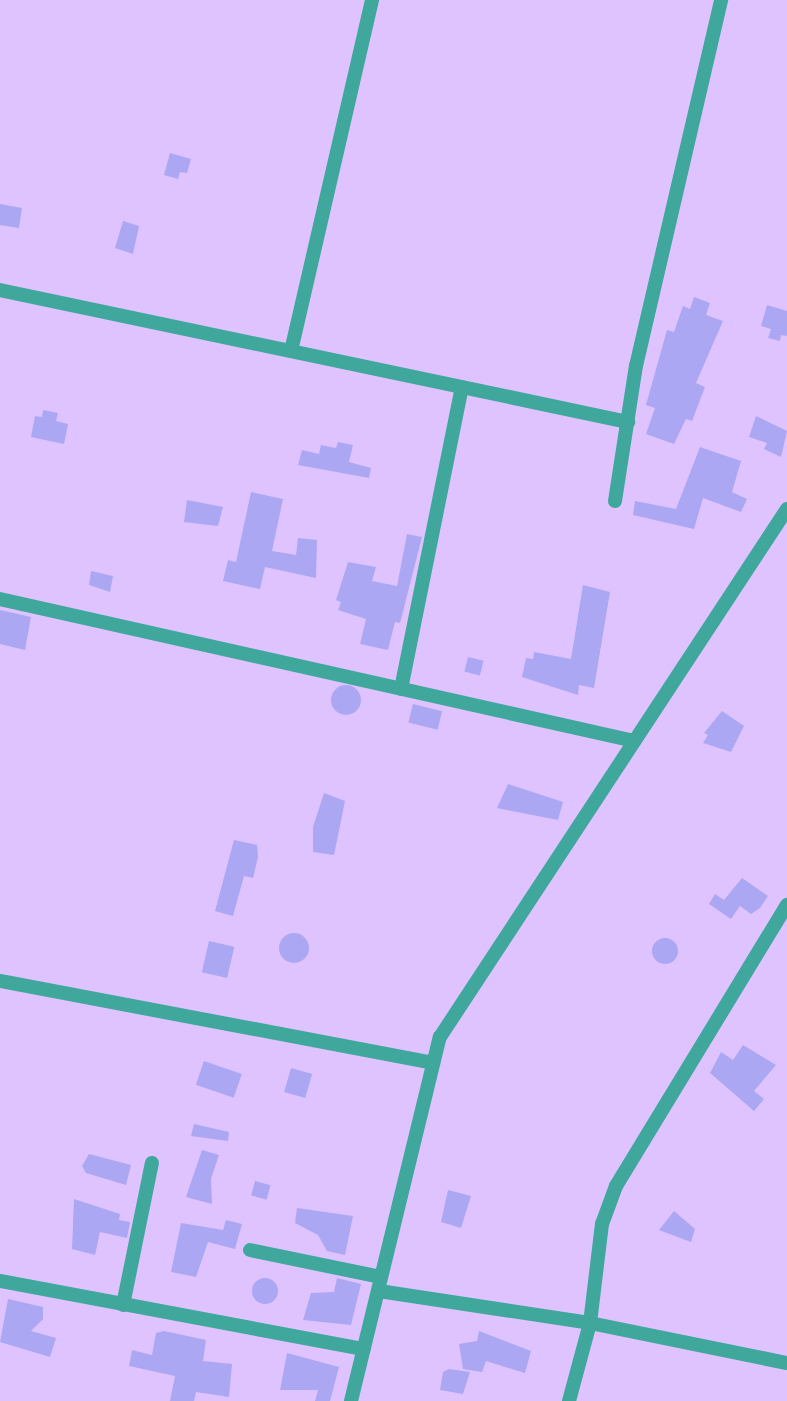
<!DOCTYPE html>
<html>
<head>
<meta charset="utf-8">
<style>
	body { margin:0 }
	#map { position:relative; width:787px; height:1401px; overflow:hidden; background:#dfc3ff; font-family:"Asap Condensed",sans-serif }
	div>[style] { position:absolute }
	.building>* { inset:0; background:#aba7f3; transform-origin:0 0 }
	.round { border-radius:50% }
	.minor>* { height:14px; margin:-7px; padding:0 7px; transform-origin:7px; border-radius:7px; background:#3fa79c }
	span { translate:-50% -50%; white-space:nowrap; text-align:center; line-height:1.15; -webkit-text-stroke:7px #e5d7f6; paint-order:stroke }
</style>
</head>
<body>
<div id="map">
	<div class="building">
		<i style="clip-path:polygon(170px 153px,191px 159px,187px 173px,180px 172px,178px 179px,164px 175px)"></i>
		<i style="clip-path:polygon(0 204px,22px 208px,19px 228px,0 225px)"></i>
		<i style="clip-path:polygon(123px 221px,139px 226px,133px 254px,115px 248px)"></i>
		<i style="clip-path:polygon(694px 297px,710px 303px,706px 315px,723px 321px,696px 383px,705px 387px,692px 421px,686px 419px,674px 444px,646px 434px,655px 408px,646px 405px,667px 330px,674px 332px,683px 306px,690px 309px)"></i>
		<i style="clip-path:polygon(767px 305px,787px 311px,787px 336px,781px 335px,780px 341px,768px 338px,771px 329px,761px 326px)"></i>
		<i style="clip-path:polygon(43px 410px,58px 413px,56px 421px,68px 424px,64px 444px,31px 437px,35px 416px,42px 417px)"></i>
		<i style="clip-path:polygon(756px 416px,787px 431px,781px 457px,764px 449px,767px 443px,749px 437px)"></i>
		<i style="clip-path:polygon(338px 442px,353px 445px,349px 462px,371px 468px,369px 478px,298px 465px,302px 450px,319px 454px,321px 445px,336px 448px)"></i>
		<i style="clip-path:polygon(700px 447px,741px 461px,732px 492px,747px 499px,741px 512px,703px 498px,694px 529px,633px 515px,635px 501px,676px 509px)"></i>
		<i style="clip-path:polygon(251px 492px,283px 499px,272px 551px,296px 555px,298px 538px,317px 540px,316px 578px,265px 567px,260px 589px,223px 581px,228px 560px,236px 562px)"></i>
		<i style="clip-path:polygon(187px 500px,223px 507px,218px 526px,184px 522px)"></i>
		<i style="clip-path:polygon(407px 534px,422px 537px,400px 623px,395px 622px,388px 650px,360px 644px,366px 619px,338px 610px,341px 602px,336px 600px,348px 562px,376px 567px,372px 581px,397px 586px)"></i>
		<i style="clip-path:polygon(91px 571px,113px 576px,110px 592px,89px 585px)"></i>
		<i style="clip-path:polygon(583px 585px,610px 592px,594px 688px,579px 685px,578px 695px,522px 677px,526px 658px,533px 659px,534px 652px,571px 659px)"></i>
		<i style="clip-path:polygon(0 610px,31px 617px,25px 650px,0 644px)"></i>
		<i style="left:468px;top:657px;width:16px;height:15px;rotate:14deg"></i>
		<i class="round" style="left:331px;top:685px;width:30px;height:30px"></i>
		<i style="left:413px;top:704px;width:30px;height:19px;rotate:14deg"></i>
		<i style="clip-path:polygon(722px 711px,744px 726px,731px 752px,703px 743px,708px 735px,704px 733px)"></i>
		<i style="clip-path:polygon(508px 784px,563px 802px,558px 820px,497px 808px)"></i>
		<i style="clip-path:polygon(324px 793px,345px 801px,334px 855px,313px 852px,313px 827px)"></i>
		<i style="clip-path:polygon(234px 840px,257px 845px,258px 857px,253px 878px,244px 876px,233px 916px,215px 911px)"></i>
		<i style="clip-path:polygon(742px 878px,768px 896px,760px 908px,751px 914px,740px 906px,731px 919px,709px 904px,715px 894px,724px 900px)"></i>
		<i class="round" style="left:279px;top:933px;width:30px;height:30px"></i>
		<i class="round" style="left:652px;top:938px;width:26px;height:26px"></i>
		<i style="left:209px;top:941px;width:26px;height:32px;rotate:13deg"></i>
		<i style="clip-path:polygon(743px 1045px,776px 1065px,754px 1091px,764px 1099px,754px 1111px,710px 1073px,721px 1052px,733px 1060px)"></i>
		<i style="left:204px;top:1061px;width:40px;height:25px;rotate:19deg"></i>
		<i style="left:291px;top:1068px;width:22px;height:25px;rotate:16deg"></i>
		<i style="clip-path:polygon(194px 1124px,229px 1132px,228px 1141px,191px 1136px)"></i>
		<i style="clip-path:polygon(202px 1150px,219px 1155px,211px 1179px,212px 1204px,186px 1197px)"></i>
		<i style="clip-path:polygon(89px 1154px,131px 1165px,126px 1185px,86px 1173px,82px 1166px)"></i>
		<i style="left:255px;top:1181px;width:16px;height:15px;rotate:15deg"></i>
		<i style="clip-path:polygon(448px 1190px,471px 1196px,461px 1228px,441px 1222px)"></i>
		<i style="clip-path:polygon(74px 1199px,120px 1214px,119px 1220px,130px 1222px,127px 1238px,100px 1232px,95px 1255px,72px 1249px)"></i>
		<i style="clip-path:polygon(297px 1208px,353px 1216px,345px 1255px,327px 1251px,318px 1235px,295px 1223px)"></i>
		<i style="clip-path:polygon(674px 1211px,695px 1229px,691px 1242px,659px 1230px)"></i>
		<i style="clip-path:polygon(226px 1220px,242px 1224px,235px 1249px,208px 1242px,196px 1277px,171px 1272px,181px 1223px,223px 1230px)"></i>
		<i class="round" style="left:252px;top:1278px;width:26px;height:26px"></i>
		<i style="clip-path:polygon(337px 1278px,361px 1284px,351px 1325px,303px 1320px,311px 1293px,334px 1292px)"></i>
		<i style="clip-path:polygon(8px 1299px,43px 1307px,43px 1319px,31px 1331px,56px 1338px,50px 1357px,0 1342px)"></i>
		<i style="clip-path:polygon(164px 1331px,206px 1340px,203px 1361px,232px 1364px,229px 1397px,196px 1392px,194px 1401px,170px 1401px,175px 1376px,129px 1366px,132px 1350px,152px 1355px,156px 1333px)"></i>
		<i style="clip-path:polygon(479px 1331px,531px 1351px,525px 1373px,486px 1361px,482px 1372px,463px 1369px,459px 1344px,477px 1341px)"></i>
		<i style="clip-path:polygon(287px 1353px,339px 1367px,330px 1401px,315px 1401px,318px 1390px,280px 1390px)"></i>
		<i style="clip-path:polygon(449px 1369px,470px 1372px,463px 1394px,440px 1390px,443px 1372px)"></i>
	</div>
	<div class="minor">
		<i style="left:0;top:290px;width:642px;rotate:11.87deg"></i>
		<i style="left:291px;top:351px;width:360px;rotate:-77deg"></i>
		<i style="left:615px;top:501px;width:137px;rotate:-81.2deg"></i>
		<i style="left:636px;top:366px;width:376px;rotate:-76.9deg"></i>
		<i style="left:0;top:599px;width:650px;rotate:12.62deg"></i>
		<i style="left:401px;top:689px;width:308px;rotate:-78.6deg"></i>
		<i style="left:0;top:981px;width:438px;rotate:10.7deg"></i>
		<i style="left:250px;top:1250px;width:133px;rotate:11.7deg"></i>
		<i style="left:0;top:1281px;width:370px;rotate:10.6deg"></i>
		<i style="left:379px;top:1291px;width:213px;rotate:8.6deg"></i>
		<i style="left:590px;top:1323px;width:201px;rotate:11.5deg"></i>
		<i style="left:123px;top:1305px;width:145px;rotate:-78.5deg"></i>
		<i style="left:351px;top:1401px;width:375px;rotate:-76.3deg"></i>
		<i style="left:440px;top:1037px;width:632px;rotate:-56.69deg"></i>
		<i style="left:569px;top:1401px;width:81px;rotate:-74.9deg"></i>
		<i style="left:590px;top:1323px;width:100px;rotate:-83.1deg"></i>
		<i style="left:602px;top:1224px;width:40px;rotate:-69.8deg"></i>
		<i style="left:616px;top:1186px;width:329px;rotate:-58.7deg"></i>
	</div>
</div>
</body>
</html>
